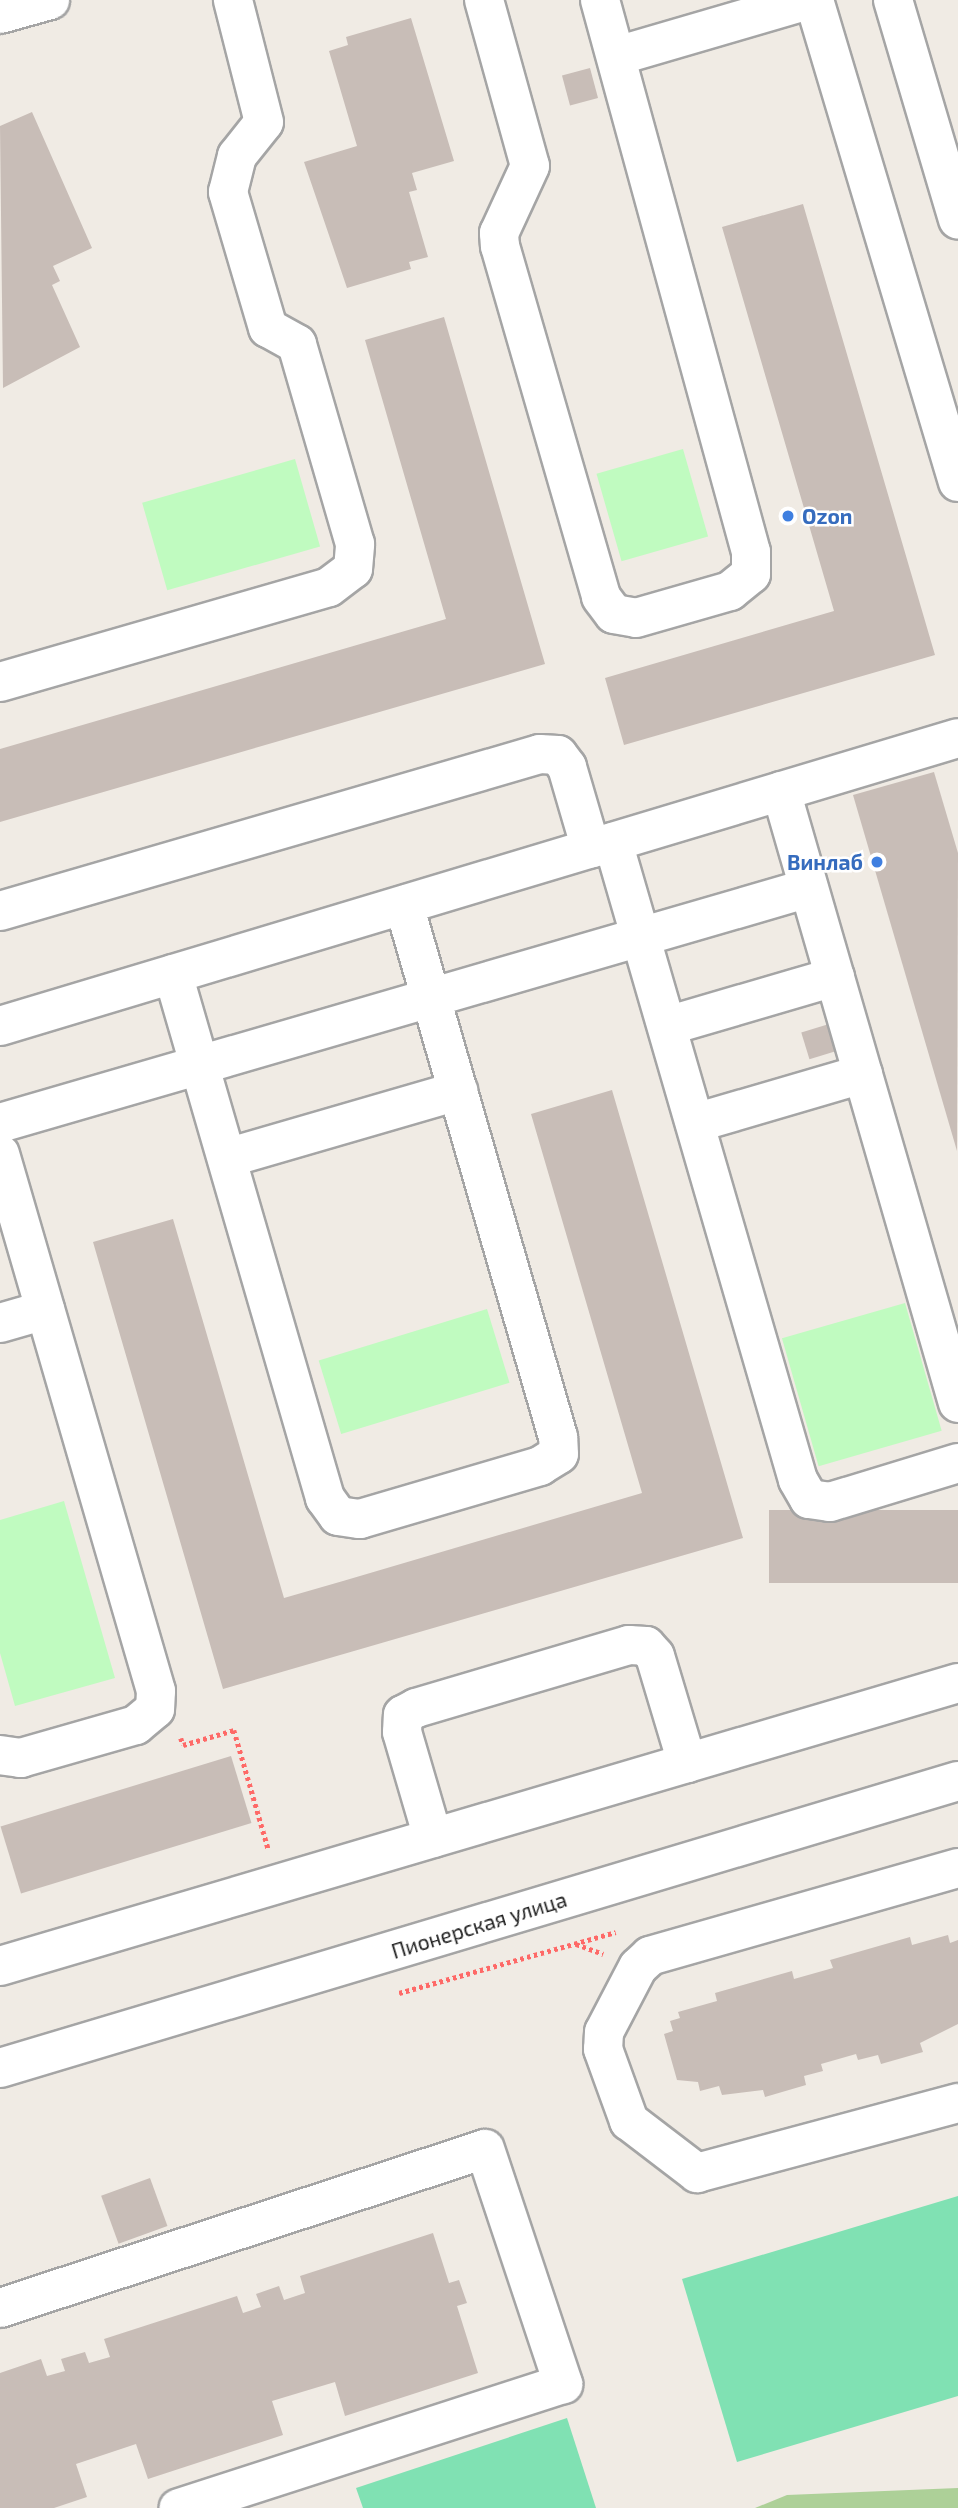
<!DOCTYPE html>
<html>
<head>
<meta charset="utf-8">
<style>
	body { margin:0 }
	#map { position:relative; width:958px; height:2508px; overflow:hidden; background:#f0ebe4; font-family:"Exo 2",sans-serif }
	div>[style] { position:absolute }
	.forest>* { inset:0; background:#add098 }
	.park>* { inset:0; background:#c0fbc0; transform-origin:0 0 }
	.pitch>* { inset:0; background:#80e1b3 }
	.building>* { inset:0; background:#c8bdb7; transform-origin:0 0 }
	.path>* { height:4.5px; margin-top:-2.25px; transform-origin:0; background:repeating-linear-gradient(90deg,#fe6967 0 3.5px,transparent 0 7px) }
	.roads { filter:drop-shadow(2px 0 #a5a5a5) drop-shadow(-2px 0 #a5a5a5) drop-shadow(0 2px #a5a5a5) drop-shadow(0 -2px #a5a5a5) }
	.minor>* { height:38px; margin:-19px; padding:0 19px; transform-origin:19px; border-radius:19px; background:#fff }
	.dots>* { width:19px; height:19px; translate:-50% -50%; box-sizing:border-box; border:4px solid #fff; border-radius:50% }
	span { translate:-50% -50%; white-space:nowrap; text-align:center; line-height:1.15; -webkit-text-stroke:5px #fff; paint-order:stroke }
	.shop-label { font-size:21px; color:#366cbe; font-weight:700 }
	.left { translate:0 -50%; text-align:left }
	.right { translate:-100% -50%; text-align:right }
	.street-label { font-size:21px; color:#1e1e1e }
</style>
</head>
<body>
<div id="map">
	<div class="forest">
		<i style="clip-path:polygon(958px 2488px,958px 2508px,755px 2508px,787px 2495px)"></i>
	</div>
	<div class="park">
		<i style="left:683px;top:449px;width:91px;height:90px;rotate:74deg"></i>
		<i style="left:295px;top:459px;width:91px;height:159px;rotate:74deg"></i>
		<i style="left:905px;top:1303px;width:133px;height:128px;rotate:74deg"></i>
		<i style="left:487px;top:1309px;width:77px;height:176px;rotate:73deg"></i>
		<i style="clip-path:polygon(64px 1501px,115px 1678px,15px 1706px,0 1653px,0 1520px)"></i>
	</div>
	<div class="pitch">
		<i style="clip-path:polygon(958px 2196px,958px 2396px,737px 2462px,682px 2279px)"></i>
		<i style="clip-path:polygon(567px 2418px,596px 2508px,363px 2508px,356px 2488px)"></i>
	</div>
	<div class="building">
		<i style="clip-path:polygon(411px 18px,454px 161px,412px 173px,417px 190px,409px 192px,428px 257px,409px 262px,411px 269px,347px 288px,304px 162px,357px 146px,329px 51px,348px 45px,346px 37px)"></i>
		<i style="left:590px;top:68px;width:31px;height:29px;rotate:75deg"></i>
		<i style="clip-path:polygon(32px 112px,92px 248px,53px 266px,60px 281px,52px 285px,80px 347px,3px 388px,0 126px)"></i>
		<i style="clip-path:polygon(803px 204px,935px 655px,624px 745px,605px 678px,834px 611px,722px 227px)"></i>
		<i style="clip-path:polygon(444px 317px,545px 664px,0 822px,0 749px,446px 619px,365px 340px)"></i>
		<i style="clip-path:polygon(934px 772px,958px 853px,957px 1151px,853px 795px)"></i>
		<i style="left:829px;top:1024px;width:28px;height:29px;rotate:73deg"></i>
		<i style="clip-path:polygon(612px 1090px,743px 1538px,223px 1689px,93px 1242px,173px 1219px,284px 1598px,343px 1581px,642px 1493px,531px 1114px)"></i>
		<i style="left:958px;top:1510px;width:73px;height:189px;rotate:90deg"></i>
		<i style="left:231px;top:1756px;width:70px;height:241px;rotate:73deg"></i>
		<i style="clip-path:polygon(948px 1935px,950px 1943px,958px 1940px,958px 2024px,920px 2043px,923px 2052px,881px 2064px,878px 2055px,858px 2060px,856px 2054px,821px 2064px,823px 2071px,804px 2076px,806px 2085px,765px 2097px,763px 2090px,722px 2095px,719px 2086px,700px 2091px,698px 2082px,677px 2080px,664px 2034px,673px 2031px,670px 2021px,680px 2018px,678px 2012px,717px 2001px,715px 1993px,792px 1971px,794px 1979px,833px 1968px,830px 1960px,910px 1937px,912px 1945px)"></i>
		<i style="left:150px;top:2178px;width:51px;height:52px;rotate:70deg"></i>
		<i style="clip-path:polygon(433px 2233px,449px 2283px,459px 2280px,467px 2303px,457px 2306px,478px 2373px,345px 2416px,335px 2382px,272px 2401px,283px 2435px,148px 2479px,136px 2444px,76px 2464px,87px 2497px,54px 2508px,0 2508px,0 2373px,41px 2359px,47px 2376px,65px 2371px,61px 2359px,85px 2352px,89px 2363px,110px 2357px,104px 2339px,237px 2296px,243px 2313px,261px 2307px,256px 2294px,279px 2286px,284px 2300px,305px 2293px,300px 2276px)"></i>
	</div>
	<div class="path">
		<i style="left:181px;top:1738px;width:7px;rotate:74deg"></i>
		<i style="left:183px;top:1745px;width:53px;rotate:-16.4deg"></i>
		<i style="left:234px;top:1730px;width:123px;rotate:73.9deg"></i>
		<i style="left:576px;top:1944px;width:29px;rotate:20deg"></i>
		<i style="left:399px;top:1993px;width:225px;rotate:-15.7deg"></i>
	</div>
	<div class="roads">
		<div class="minor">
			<i style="left:484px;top:0;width:172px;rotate:74.5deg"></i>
			<i style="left:530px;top:166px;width:74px;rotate:114.8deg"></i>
			<i style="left:499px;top:233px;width:13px;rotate:86deg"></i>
			<i style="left:500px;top:246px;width:365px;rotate:73.9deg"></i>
			<i style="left:601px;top:597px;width:21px;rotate:53deg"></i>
			<i style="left:614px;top:614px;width:22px;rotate:10deg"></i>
			<i style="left:636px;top:618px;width:98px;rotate:-16deg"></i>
			<i style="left:730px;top:591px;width:27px;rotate:-39deg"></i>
			<i style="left:751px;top:574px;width:22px;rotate:-90deg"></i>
			<i style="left:751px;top:552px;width:572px;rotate:-105.3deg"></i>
			<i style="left:814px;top:0;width:503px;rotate:73.37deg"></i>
			<i style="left:893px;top:0;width:229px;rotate:73.5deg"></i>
			<i style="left:0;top:14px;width:52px;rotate:-15.6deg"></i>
			<i style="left:617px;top:56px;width:200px;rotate:-16.3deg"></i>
			<i style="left:0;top:682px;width:342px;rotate:-16.1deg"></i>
			<i style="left:329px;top:587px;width:30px;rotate:-37deg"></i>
			<i style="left:353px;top:569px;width:25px;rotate:-85deg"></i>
			<i style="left:355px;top:544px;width:208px;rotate:-106.2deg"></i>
			<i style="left:297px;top:344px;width:33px;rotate:-151deg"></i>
			<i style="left:268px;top:328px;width:142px;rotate:-106.4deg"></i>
			<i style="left:228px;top:192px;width:37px;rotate:-76deg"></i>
			<i style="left:237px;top:156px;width:43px;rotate:-51.5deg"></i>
			<i style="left:264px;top:122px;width:126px;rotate:-104.3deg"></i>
			<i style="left:781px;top:791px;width:637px;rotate:73.87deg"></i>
			<i style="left:613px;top:842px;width:664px;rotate:73.83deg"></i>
			<i style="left:798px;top:1480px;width:22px;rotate:60deg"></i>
			<i style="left:809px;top:1499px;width:21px;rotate:8deg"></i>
			<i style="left:830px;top:1502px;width:134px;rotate:-16.9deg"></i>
			<i style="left:0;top:911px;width:562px;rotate:-16.21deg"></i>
			<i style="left:540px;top:754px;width:18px;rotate:3deg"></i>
			<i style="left:558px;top:755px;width:15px;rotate:53deg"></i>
			<i style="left:567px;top:767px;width:85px;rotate:73.7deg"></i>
			<i style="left:173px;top:974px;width:546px;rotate:73.82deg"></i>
			<i style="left:325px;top:1498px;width:22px;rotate:54deg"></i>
			<i style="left:338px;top:1516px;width:22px;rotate:8deg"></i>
			<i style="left:360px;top:1519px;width:188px;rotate:-16.4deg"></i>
			<i style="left:540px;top:1466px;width:22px;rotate:-32deg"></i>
			<i style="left:559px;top:1454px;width:17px;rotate:-93deg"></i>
			<i style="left:558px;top:1437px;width:554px;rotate:-106.14deg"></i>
			<i style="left:0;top:1026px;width:1000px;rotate:-16.73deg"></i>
			<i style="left:667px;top:1026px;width:175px;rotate:-16.3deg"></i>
			<i style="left:0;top:1123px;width:842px;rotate:-16.2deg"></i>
			<i style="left:695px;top:1123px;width:175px;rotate:-16.3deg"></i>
			<i style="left:0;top:1154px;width:559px;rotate:73.8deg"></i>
			<i style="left:156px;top:1691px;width:18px;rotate:93deg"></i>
			<i style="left:155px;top:1709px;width:25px;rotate:140deg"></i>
			<i style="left:136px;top:1725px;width:120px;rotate:164deg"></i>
			<i style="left:21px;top:1758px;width:21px;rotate:-172deg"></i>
			<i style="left:227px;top:1158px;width:241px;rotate:-16.2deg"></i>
			<i style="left:0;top:1323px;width:47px;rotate:-16.1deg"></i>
			<i style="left:433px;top:1838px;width:110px;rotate:-106.3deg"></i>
			<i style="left:402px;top:1732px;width:17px;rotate:-87deg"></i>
			<i style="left:403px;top:1715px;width:15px;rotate:-28deg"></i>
			<i style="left:416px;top:1708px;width:222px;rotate:-16.5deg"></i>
			<i style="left:629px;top:1645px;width:17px;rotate:3deg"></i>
			<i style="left:646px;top:1646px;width:13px;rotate:48deg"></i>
			<i style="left:655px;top:1656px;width:112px;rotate:73.3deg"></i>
			<i style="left:958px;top:1868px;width:320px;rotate:164.1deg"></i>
			<i style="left:650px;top:1956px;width:16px;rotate:137deg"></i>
			<i style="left:638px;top:1967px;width:73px;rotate:117.6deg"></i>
			<i style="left:604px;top:2032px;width:17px;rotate:93deg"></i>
			<i style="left:603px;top:2049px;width:77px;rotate:70.1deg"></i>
			<i style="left:629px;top:2121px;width:86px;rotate:37.4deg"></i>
			<i style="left:697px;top:2173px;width:270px;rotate:-15deg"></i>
			<i style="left:0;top:1966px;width:999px;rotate:-16.46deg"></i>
			<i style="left:0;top:2068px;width:1000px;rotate:-16.68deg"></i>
			<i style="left:0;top:2308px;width:510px;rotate:-18.15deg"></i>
			<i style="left:485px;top:2149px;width:248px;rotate:71.6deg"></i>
			<i style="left:563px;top:2384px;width:404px;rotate:162.1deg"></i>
		</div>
	</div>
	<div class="dots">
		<i style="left:788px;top:516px;background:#3f7fe0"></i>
		<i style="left:877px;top:862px;background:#3f7fe0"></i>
	</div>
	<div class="shop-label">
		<span class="left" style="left:802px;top:516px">Ozon</span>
		<span class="right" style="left:863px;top:862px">Винлаб</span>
	</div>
	<div class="street-label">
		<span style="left:479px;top:1925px;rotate:-17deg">Пионерская улица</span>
	</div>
</div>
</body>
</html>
